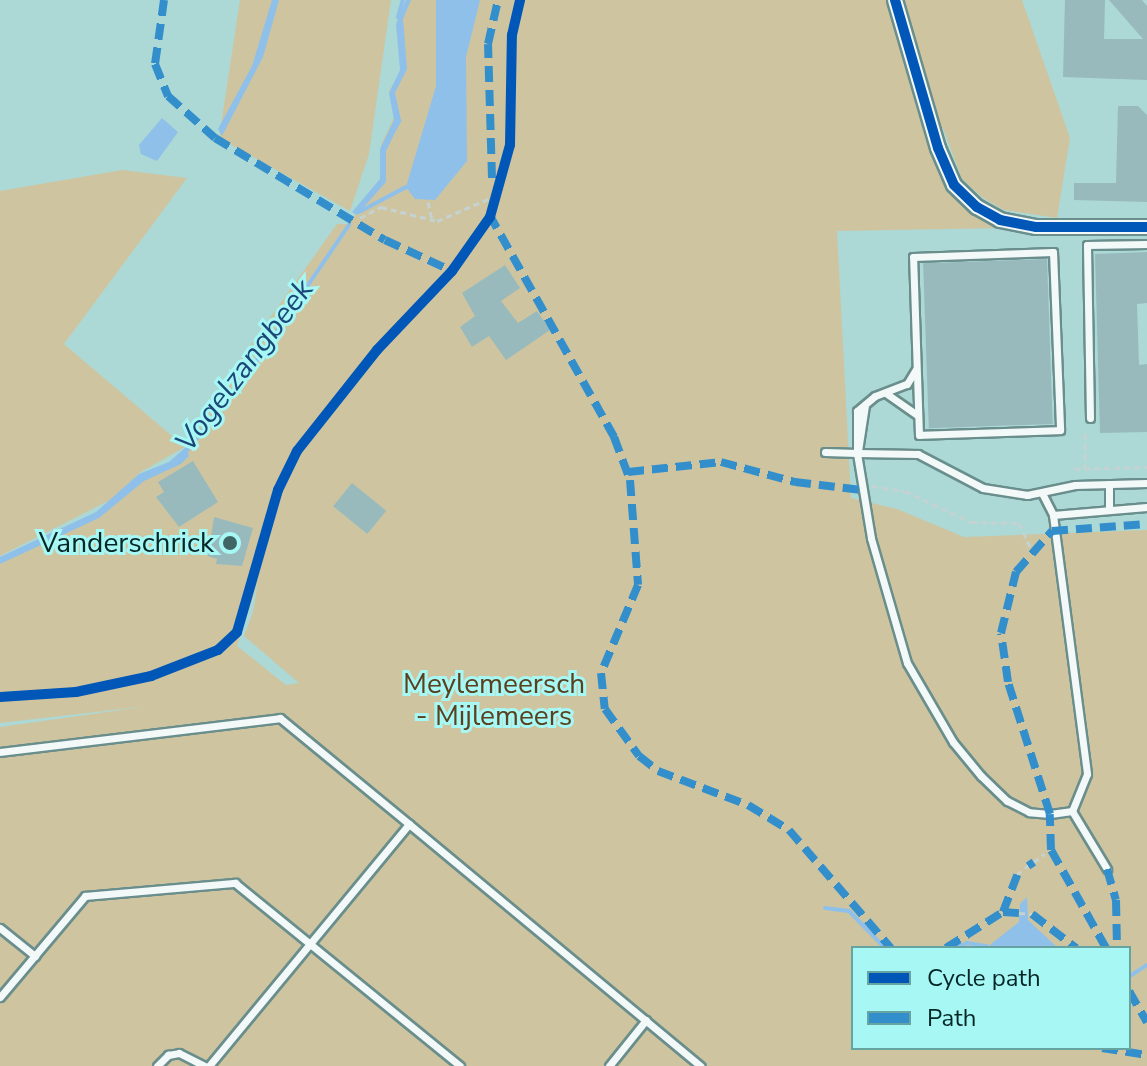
<!DOCTYPE html>
<html>
<head>
<meta charset="utf-8">
<style>
	body { margin:0 }
	#map { position:relative; width:1147px; height:1066px; overflow:hidden; background:#acd8d6; font-family:"Nunito Sans",sans-serif }
	div>[style] { position:absolute }
	.green>* { inset:0; background:#cec5a0 }
	.water>* { inset:0; background:#8ec0e9 }
	.stream>* { height:4px; margin:-2px; padding:0 2px; transform-origin:2px; border-radius:2px; background:#8ec0e9 }
	.building>* { inset:0; background:#98babd; transform-origin:0 0 }
	.path>* { height:3px; margin-top:-1.5px; transform-origin:0; background:repeating-linear-gradient(90deg,#c4d2d2 0 6px,transparent 0 10px) }
	.roads { filter:drop-shadow(2px 0 #698e8c) drop-shadow(-2px 0 #698e8c) drop-shadow(0 2px #698e8c) drop-shadow(0 -2px #698e8c) }
	.service>* { height:7px; margin:-3.5px; padding:0 3.5px; transform-origin:3.5px; border-radius:3.5px; background:#f3f9f9 }
	.minor>* { height:14px; margin:-7px; padding:0 7px; transform-origin:7px; border-radius:7px; background:#f3f9f9 }
	.quiet>* { height:8px; margin-top:-4px; transform-origin:0; background:repeating-linear-gradient(90deg,#338fcc 0 16px,transparent 0 24px) }
	.cycleway>* { height:10px; margin:-5px; padding:0 5px; transform-origin:5px; border-radius:5px; background:#0057b8 }
	.dots>* { width:22px; height:22px; translate:-50% -50%; box-sizing:border-box; border:4px solid #a7f7f4; border-radius:50% }
	span { translate:-50% -50%; white-space:nowrap; text-align:center; line-height:1.15; -webkit-text-stroke:6px #a7f7f4; paint-order:stroke }
	.poi-label { font-size:28px; color:#042726 }
	.right { translate:-100% -50%; text-align:right }
	.park-label { font-size:28px; color:#5a401c }
	.water-label { font-size:30px; color:#1a4777; font-style:italic }
	.legend { position:absolute; left:851px; top:946px; width:280px; height:104px; box-sizing:border-box; background:#a7f7f4; border:2px solid #66a4a2; margin:0; padding:10px 14px; list-style:none; font-size:24px; color:#042726 }
	.legend li { display:flex; align-items:center; gap:16px; height:40px }
	.legend b { width:40px; border:2px solid #66a4a2 }
</style>
</head>
<body>
<div id="map">
	<div class="green">
		<i style="clip-path:polygon(240px 0,391px 0,369px 154px,350px 211px,219px 138px)"></i>
		<i style="clip-path:polygon(evenodd,407px 0,1022px 0,1070px 138px,1057px 218px,1004px 210px,983px 198px,962px 179px,943px 128px,926px 128px,973px 212px,1004px 228px,837px 231px,851px 498px,897px 509px,964px 537px,1147px 530px,1147px 1066px,0 1066px,0 727px,149px 706px,0 723px,0 556px,1px 561px,99px 513px,139px 478px,183px 458px,222px 385px,337px 224px,349px 224px,380px 179px,381px 145px,396px 113px,389px 91px,402px 70px,398px 21px,407px 0,258px 582px,253px 612px,244px 636px,299px 683px,286px 685px,237px 646px,258px 582px,407px 0,853px 948px,1129px 948px,1129px 1048px,853px 1048px,853px 948px)"></i>
		<i style="clip-path:polygon(122px 170px,187px 178px,64px 344px,185px 447px,141px 472px,112px 499px,0 556px,0 191px)"></i>
	</div>
	<div class="water">
		<i style="clip-path:polygon(272px 0,279px 0,263px 57px,222px 136px,218px 129px,252px 66px)"></i>
		<i style="clip-path:polygon(406px 0,411px 0,403px 19px,407px 69px,395px 93px,401px 120px,386px 151px,386px 182px,357px 215px,352px 212px,380px 179px,380px 149px,394px 120px,389px 93px,400px 70px,396px 24px)"></i>
		<i style="clip-path:polygon(436px 0,480px 0,466px 57px,467px 161px,435px 200px,415px 199px,406px 187px,436px 86px)"></i>
		<i style="clip-path:polygon(162px 118px,178px 132px,157px 161px,141px 154px,139px 145px)"></i>
		<i style="clip-path:polygon(186px 447px,189px 456px,181px 464px,144px 481px,99px 518px,0 564px,0 557px,96px 512px,139px 474px,169px 462px)"></i>
		<i style="clip-path:polygon(1027px 897px,1028px 920px,1058px 948px,986px 948px,1019px 922px,1020px 904px)"></i>
	</div>
	<div class="stream">
		<i style="left:398px;top:17px;width:18px;rotate:-74deg"></i>
		<i style="left:386px;top:143px;width:26px;rotate:-59deg"></i>
		<i style="left:359px;top:212px;width:53px;rotate:-28deg"></i>
		<i style="left:185px;top:453px;width:110px;rotate:-52deg"></i>
		<i style="left:253px;top:366px;width:171px;rotate:-55.8deg"></i>
		<i style="left:825px;top:908px;width:24px;rotate:7deg"></i>
		<i style="left:849px;top:911px;width:52px;rotate:45.8deg"></i>
		<i style="left:956px;top:948px;width:12px;rotate:-24deg"></i>
		<i style="left:967px;top:943px;width:20px;rotate:9deg"></i>
		<i style="left:1130px;top:976px;width:20px;rotate:-33deg"></i>
	</div>
	<div class="building">
		<i style="clip-path:polygon(1065px 0,1105px 0,1104px 39px,1143px 39px,1109px 0,1142px 0,1147px 6px,1147px 80px,1063px 77px)"></i>
		<i style="clip-path:polygon(1118px 106px,1138px 106px,1147px 115px,1147px 202px,1074px 200px,1074px 183px,1116px 183px)"></i>
		<i style="clip-path:polygon(1147px 252px,1147px 303px,1137px 304px,1139px 365px,1147px 364px,1147px 432px,1100px 433px,1095px 254px)"></i>
		<i style="left:1047px;top:259px;width:165px;height:124px;rotate:88deg"></i>
		<i style="clip-path:polygon(505px 265px,520px 288px,501px 301px,518px 323px,537px 311px,550px 330px,506px 360px,489px 336px,472px 347px,460px 327px,475px 316px,462px 293px)"></i>
		<i style="clip-path:polygon(193px 461px,218px 502px,179px 527px,156px 497px,164px 492px,158px 482px)"></i>
		<i style="left:352px;top:483px;width:44px;height:30px;rotate:39deg"></i>
		<i style="clip-path:polygon(214px 517px,253px 528px,242px 566px,216px 564px,217px 559px,208px 556px)"></i>
	</div>
	<div class="path">
		<i style="left:428px;top:202px;width:17px;rotate:77deg"></i>
		<i style="left:360px;top:218px;width:24px;rotate:-28deg"></i>
		<i style="left:381px;top:207px;width:58px;rotate:14deg"></i>
		<i style="left:437px;top:221px;width:56px;rotate:-23.3deg"></i>
		<i style="left:1074px;top:469px;width:73px;rotate:-1.6deg"></i>
		<i style="left:1085px;top:469px;width:40px;rotate:-90deg"></i>
		<i style="left:872px;top:486px;width:33px;rotate:9deg"></i>
		<i style="left:905px;top:491px;width:73px;rotate:25.2deg"></i>
		<i style="left:971px;top:522px;width:48px;rotate:1.2deg"></i>
		<i style="left:1019px;top:523px;width:31px;rotate:65deg"></i>
		<i style="left:1034px;top:862px;width:13px;rotate:-39deg"></i>
		<i style="left:1025px;top:868px;width:4px;rotate:-34deg"></i>
		<i style="left:1017px;top:875px;width:6px;rotate:-45deg"></i>
		<i style="left:1019px;top:913px;width:13px;rotate:4deg"></i>
	</div>
	<div class="roads">
		<div class="service">
			<i style="left:1053px;top:252px;width:178px;rotate:87.7deg"></i>
			<i style="left:1060px;top:430px;width:141px;rotate:178deg"></i>
			<i style="left:919px;top:435px;width:178px;rotate:-91.9deg"></i>
			<i style="left:913px;top:257px;width:140px;rotate:-2deg"></i>
			<i style="left:887px;top:394px;width:37px;rotate:35deg"></i>
			<i style="left:1090px;top:418px;width:173px;rotate:-91deg"></i>
			<i style="left:1087px;top:245px;width:60px;rotate:-1deg"></i>
			<i style="left:858px;top:451px;width:47px;rotate:-81.3deg"></i>
			<i style="left:825px;top:452px;width:32px;rotate:2deg"></i>
			<i style="left:857px;top:453px;width:42px;rotate:-90deg"></i>
			<i style="left:857px;top:411px;width:23px;rotate:-40deg"></i>
			<i style="left:875px;top:396px;width:34px;rotate:-21deg"></i>
			<i style="left:907px;top:384px;width:17px;rotate:-59deg"></i>
			<i style="left:1042px;top:493px;width:25px;rotate:63deg"></i>
			<i style="left:1053px;top:515px;width:261px;rotate:82.5deg"></i>
			<i style="left:1087px;top:774px;width:40px;rotate:112deg"></i>
			<i style="left:1072px;top:811px;width:22px;rotate:172deg"></i>
			<i style="left:1050px;top:814px;width:21px;rotate:-175deg"></i>
			<i style="left:1029px;top:812px;width:25px;rotate:-153deg"></i>
			<i style="left:1007px;top:801px;width:36px;rotate:-136deg"></i>
			<i style="left:981px;top:776px;width:44px;rotate:-129.5deg"></i>
			<i style="left:953px;top:742px;width:91px;rotate:-120.2deg"></i>
			<i style="left:907px;top:663px;width:130px;rotate:-106.1deg"></i>
			<i style="left:871px;top:538px;width:86px;rotate:-99.4deg"></i>
			<i style="left:857px;top:453px;width:61px;rotate:0.9deg"></i>
			<i style="left:918px;top:454px;width:73px;rotate:27.6deg"></i>
			<i style="left:983px;top:488px;width:45px;rotate:9deg"></i>
			<i style="left:1027px;top:495px;width:49px;rotate:-11.8deg"></i>
			<i style="left:1075px;top:485px;width:72px;rotate:-1.6deg"></i>
			<i style="left:1109px;top:509px;width:25px;rotate:-90deg"></i>
			<i style="left:1053px;top:515px;width:94px;rotate:-4.9deg"></i>
			<i style="left:0;top:752px;width:282px;rotate:-6.9deg"></i>
			<i style="left:280px;top:718px;width:167px;rotate:39.4deg"></i>
			<i style="left:409px;top:824px;width:314px;rotate:129.6deg"></i>
			<i style="left:1072px;top:811px;width:68px;rotate:58.9deg"></i>
			<i style="left:409px;top:824px;width:379px;rotate:39.7deg"></i>
			<i style="left:0;top:928px;width:45px;rotate:38.7deg"></i>
			<i style="left:0;top:997px;width:132px;rotate:-49.9deg"></i>
			<i style="left:85px;top:896px;width:151px;rotate:-5deg"></i>
			<i style="left:235px;top:883px;width:290px;rotate:39.1deg"></i>
			<i style="left:157px;top:1066px;width:16px;rotate:-45deg"></i>
			<i style="left:168px;top:1055px;width:11px;rotate:-10deg"></i>
			<i style="left:179px;top:1053px;width:29px;rotate:27deg"></i>
			<i style="left:609px;top:1066px;width:59px;rotate:-51.2deg"></i>
		</div>
		<div class="minor">
			<i style="left:895px;top:0;width:154px;rotate:73.8deg"></i>
			<i style="left:938px;top:148px;width:40px;rotate:66.6deg"></i>
			<i style="left:954px;top:185px;width:32px;rotate:44deg"></i>
			<i style="left:977px;top:207px;width:26px;rotate:29deg"></i>
			<i style="left:1000px;top:220px;width:37px;rotate:11deg"></i>
			<i style="left:1036px;top:227px;width:111px"></i>
		</div>
	</div>
	<div class="quiet">
		<i style="left:164px;top:0;width:65px;rotate:98deg"></i>
		<i style="left:155px;top:64px;width:35px;rotate:68deg"></i>
		<i style="left:168px;top:96px;width:63px;rotate:41.8deg"></i>
		<i style="left:215px;top:138px;width:198px;rotate:31deg"></i>
		<i style="left:385px;top:240px;width:74px;rotate:24.8deg"></i>
		<i style="left:492px;top:178px;width:134px;rotate:-91.7deg"></i>
		<i style="left:488px;top:44px;width:45px;rotate:-77.2deg"></i>
		<i style="left:489px;top:214px;width:256px;rotate:60.7deg"></i>
		<i style="left:614px;top:437px;width:46px;rotate:69.6deg"></i>
		<i style="left:630px;top:480px;width:105px;rotate:85.6deg"></i>
		<i style="left:638px;top:585px;width:95px;rotate:112.8deg"></i>
		<i style="left:601px;top:673px;width:36px;rotate:84deg"></i>
		<i style="left:605px;top:709px;width:58px;rotate:54.1deg"></i>
		<i style="left:639px;top:756px;width:24px;rotate:38deg"></i>
		<i style="left:658px;top:771px;width:96px;rotate:20.7deg"></i>
		<i style="left:748px;top:805px;width:48px;rotate:31.4deg"></i>
		<i style="left:789px;top:830px;width:156px;rotate:49.2deg"></i>
		<i style="left:628px;top:472px;width:94px;rotate:-6.1deg"></i>
		<i style="left:721px;top:462px;width:77px;rotate:15.1deg"></i>
		<i style="left:795px;top:482px;width:67px;rotate:6.8deg"></i>
		<i style="left:1028px;top:866px;width:7px;rotate:-34deg"></i>
		<i style="left:1107px;top:869px;width:32px;rotate:74deg"></i>
		<i style="left:1116px;top:900px;width:48px;rotate:88.8deg"></i>
		<i style="left:1003px;top:912px;width:16px;rotate:4deg"></i>
		<i style="left:1032px;top:914px;width:56px;rotate:37.7deg"></i>
		<i style="left:946px;top:948px;width:67px;rotate:-32.3deg"></i>
		<i style="left:1003px;top:912px;width:40px;rotate:-69deg"></i>
		<i style="left:1106px;top:948px;width:112px;rotate:-119.3deg"></i>
		<i style="left:1051px;top:850px;width:36px;rotate:-92deg"></i>
		<i style="left:1050px;top:814px;width:139px;rotate:-107.7deg"></i>
		<i style="left:1008px;top:682px;width:49px;rotate:-98.1deg"></i>
		<i style="left:1001px;top:633px;width:63px;rotate:-76.2deg"></i>
		<i style="left:1016px;top:572px;width:55px;rotate:-48.7deg"></i>
		<i style="left:1052px;top:531px;width:95px;rotate:-4.2deg"></i>
		<i style="left:1129px;top:991px;width:36px;rotate:60deg"></i>
		<i style="left:1102px;top:1048px;width:46px;rotate:8.8deg"></i>
	</div>
	<div class="cycleway">
		<i style="left:895px;top:0;width:154px;rotate:73.8deg"></i>
		<i style="left:938px;top:148px;width:40px;rotate:66.6deg"></i>
		<i style="left:954px;top:185px;width:32px;rotate:44deg"></i>
		<i style="left:977px;top:207px;width:26px;rotate:29deg"></i>
		<i style="left:1000px;top:220px;width:37px;rotate:11deg"></i>
		<i style="left:1036px;top:227px;width:111px"></i>
		<i style="left:0;top:697px;width:76px;rotate:-3.8deg"></i>
		<i style="left:76px;top:692px;width:77px;rotate:-12deg"></i>
		<i style="left:151px;top:676px;width:72px;rotate:-21.2deg"></i>
		<i style="left:218px;top:650px;width:26px;rotate:-43deg"></i>
		<i style="left:237px;top:632px;width:148px;rotate:-73.9deg"></i>
		<i style="left:278px;top:490px;width:43px;rotate:-64deg"></i>
		<i style="left:297px;top:451px;width:129px;rotate:-51.6deg"></i>
		<i style="left:377px;top:350px;width:109px;rotate:-46.5deg"></i>
		<i style="left:452px;top:271px;width:66px;rotate:-54.9deg"></i>
		<i style="left:490px;top:217px;width:75px;rotate:-74.5deg"></i>
		<i style="left:510px;top:145px;width:110px;rotate:-89deg"></i>
		<i style="left:512px;top:35px;width:36px;rotate:-77deg"></i>
	</div>
	<div class="dots">
		<i style="left:230px;top:543px;background:#3f6564"></i>
	</div>
	<div class="poi-label">
		<span class="right" style="left:214px;top:543px">Vanderschrick</span>
	</div>
	<div class="park-label">
		<span style="left:494px;top:700px">Meylemeersch<br>- Mijlemeers</span>
	</div>
	<div class="water-label">
		<span style="left:245px;top:366px;rotate:-53deg">Vogelzangbeek</span>
	</div>
	<ul class="legend">
	<li><b style="height:10px;background:#0057b8"></b>Cycle path</li>
	<li><b style="height:10px;background:#338fcc"></b>Path</li>
	</ul>
</div>
</body>
</html>
